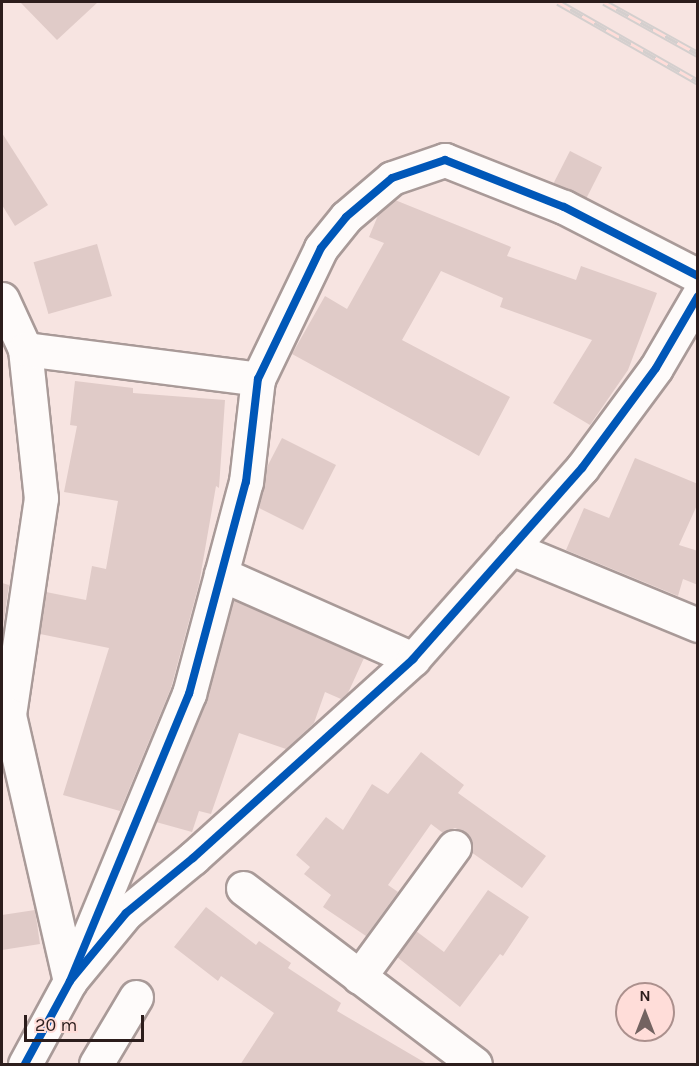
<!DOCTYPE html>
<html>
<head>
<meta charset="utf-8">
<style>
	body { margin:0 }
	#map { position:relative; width:699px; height:1066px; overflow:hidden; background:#f7e4e1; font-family:Karla,sans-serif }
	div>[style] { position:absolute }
	.building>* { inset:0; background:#e0cbc8; transform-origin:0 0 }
	.roads { filter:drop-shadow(2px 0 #a99a98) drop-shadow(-2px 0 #a99a98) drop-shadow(0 2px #a99a98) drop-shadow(0 -2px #a99a98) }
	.street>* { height:33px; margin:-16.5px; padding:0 16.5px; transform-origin:16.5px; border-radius:16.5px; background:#fefbfa }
	.rail>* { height:7px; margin-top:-3.5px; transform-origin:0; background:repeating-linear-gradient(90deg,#ffddd9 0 14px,#d4cfce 0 28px); box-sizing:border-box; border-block:2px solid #d4cfce }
	.cycleway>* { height:8px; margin:-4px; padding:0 4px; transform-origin:4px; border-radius:4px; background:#0057b8 }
	span { translate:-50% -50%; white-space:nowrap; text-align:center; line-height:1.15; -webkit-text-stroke:5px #ffddd9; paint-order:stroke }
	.frame { position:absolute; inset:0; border:3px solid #2c1d1c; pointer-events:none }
	.north { position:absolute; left:615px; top:982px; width:60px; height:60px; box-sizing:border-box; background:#ffddd9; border:2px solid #ab908d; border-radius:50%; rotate:0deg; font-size:16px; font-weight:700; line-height:24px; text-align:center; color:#2c1d1c }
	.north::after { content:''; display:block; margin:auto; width:21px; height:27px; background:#736361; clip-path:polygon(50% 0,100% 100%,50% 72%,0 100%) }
	.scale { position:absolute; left:24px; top:1015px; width:120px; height:27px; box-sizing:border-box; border:3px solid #2c1d1c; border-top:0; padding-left:8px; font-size:18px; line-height:21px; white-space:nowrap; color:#2c1d1c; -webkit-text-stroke:4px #ffddd9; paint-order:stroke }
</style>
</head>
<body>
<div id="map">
	<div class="building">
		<i style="clip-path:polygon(20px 2px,98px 2px,57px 40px)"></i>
		<i style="clip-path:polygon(2px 133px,48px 205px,15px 226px,2px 205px)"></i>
		<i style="left:570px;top:151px;width:36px;height:36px;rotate:27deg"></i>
		<i style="clip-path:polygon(395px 200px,511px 247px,507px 256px,576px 280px,581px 266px,657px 293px,628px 370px,590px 425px,553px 403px,592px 340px,500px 307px,503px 298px,441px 271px,402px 340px,510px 397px,479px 456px,292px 354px,325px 296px,347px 309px,384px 243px,369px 237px,379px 213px)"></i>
		<i style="left:97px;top:244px;width:54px;height:66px;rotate:74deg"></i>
		<i style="clip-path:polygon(75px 381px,133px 388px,133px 393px,225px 400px,219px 488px,216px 486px,199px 584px,171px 688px,120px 811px,63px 795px,109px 648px,40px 634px,46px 592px,86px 600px,92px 566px,106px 569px,118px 501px,64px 492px,77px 426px,70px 425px)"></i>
		<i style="clip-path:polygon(282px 438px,336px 465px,303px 530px,259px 508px,267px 467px)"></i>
		<i style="clip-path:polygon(635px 458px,698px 484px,698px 503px,679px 545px,698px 551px,698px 585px,683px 579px,678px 596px,566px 550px,584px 508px,609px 518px)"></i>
		<i style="clip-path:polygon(2px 583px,9px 585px,3px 626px,2px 626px)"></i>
		<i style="clip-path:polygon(234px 600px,364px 658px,348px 693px,341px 699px,325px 692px,314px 723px,286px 749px,239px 733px,211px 814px,199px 811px,192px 832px,156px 822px,206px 701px)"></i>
		<i style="clip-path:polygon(421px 752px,464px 785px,458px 793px,546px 856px,522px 888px,471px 852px,471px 840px,465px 832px,455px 828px,443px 833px,431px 824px,388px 885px,398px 892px,366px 936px,323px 907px,331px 895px,304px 874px,310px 867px,296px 855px,326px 817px,343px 830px,372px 784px,388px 794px)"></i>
		<i style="clip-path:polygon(488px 890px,529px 917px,503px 956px,500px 954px,460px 1007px,397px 957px,416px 931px,444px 952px)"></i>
		<i style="clip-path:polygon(206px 907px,256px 945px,259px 941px,291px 963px,288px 968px,341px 1003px,337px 1011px,429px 1065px,240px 1065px,274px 1013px,221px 976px,218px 981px,174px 947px)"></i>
		<i style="clip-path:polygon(35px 910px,40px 944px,2px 950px,2px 915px)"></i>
	</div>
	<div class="roads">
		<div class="street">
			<i style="left:2px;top:299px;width:55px;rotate:65.3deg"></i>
			<i style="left:25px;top:349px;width:150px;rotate:83.9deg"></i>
			<i style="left:41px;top:498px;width:219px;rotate:98.4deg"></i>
			<i style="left:9px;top:715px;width:273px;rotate:77.1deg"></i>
			<i style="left:25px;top:349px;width:235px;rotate:7.3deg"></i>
			<i style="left:511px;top:548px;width:202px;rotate:22.4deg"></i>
			<i style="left:221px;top:574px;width:210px;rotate:23.9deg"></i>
			<i style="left:243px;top:888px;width:291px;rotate:37.2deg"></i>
			<i style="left:359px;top:977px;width:161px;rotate:-53.8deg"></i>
			<i style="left:70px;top:981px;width:311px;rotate:-67.5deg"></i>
			<i style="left:189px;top:694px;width:220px;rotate:-75deg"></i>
			<i style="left:246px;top:482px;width:104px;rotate:-83.4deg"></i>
			<i style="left:258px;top:379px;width:145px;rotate:-64.3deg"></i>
			<i style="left:321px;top:248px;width:40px;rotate:-51deg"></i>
			<i style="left:346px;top:217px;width:60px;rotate:-40.3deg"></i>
			<i style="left:392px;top:178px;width:56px;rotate:-18.8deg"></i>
			<i style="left:445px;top:160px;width:128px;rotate:21.6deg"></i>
			<i style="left:564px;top:207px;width:151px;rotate:27.2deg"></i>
			<i style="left:25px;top:1064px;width:94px;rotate:-61.5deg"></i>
			<i style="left:70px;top:981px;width:88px;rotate:-50.5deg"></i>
			<i style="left:126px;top:913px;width:87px;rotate:-39.4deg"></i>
			<i style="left:193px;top:858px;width:297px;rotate:-42.1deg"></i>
			<i style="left:413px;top:659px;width:255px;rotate:-48.5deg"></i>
			<i style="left:582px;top:468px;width:124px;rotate:-53.5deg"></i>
			<i style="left:656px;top:368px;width:83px;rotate:-59.7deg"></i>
			<i style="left:96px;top:1064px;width:78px;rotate:-59.2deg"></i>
		</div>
	</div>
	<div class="rail">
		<i style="left:558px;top:2px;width:161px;rotate:29.7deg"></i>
		<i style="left:604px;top:2px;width:107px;rotate:29deg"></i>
	</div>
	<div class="cycleway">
		<i style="left:70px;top:981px;width:311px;rotate:-67.5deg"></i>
		<i style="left:189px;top:694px;width:220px;rotate:-75deg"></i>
		<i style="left:246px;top:482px;width:104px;rotate:-83.4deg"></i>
		<i style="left:258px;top:379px;width:145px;rotate:-64.3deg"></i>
		<i style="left:321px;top:248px;width:40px;rotate:-51deg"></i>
		<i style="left:346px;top:217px;width:60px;rotate:-40.3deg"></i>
		<i style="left:392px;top:178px;width:56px;rotate:-18.8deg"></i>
		<i style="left:445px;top:160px;width:128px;rotate:21.6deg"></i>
		<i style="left:564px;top:207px;width:151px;rotate:27.2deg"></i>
		<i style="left:25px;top:1064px;width:94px;rotate:-61.5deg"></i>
		<i style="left:70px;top:981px;width:88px;rotate:-50.5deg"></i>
		<i style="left:126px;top:913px;width:87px;rotate:-39.4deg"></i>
		<i style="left:193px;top:858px;width:297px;rotate:-42.1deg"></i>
		<i style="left:413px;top:659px;width:255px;rotate:-48.5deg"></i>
		<i style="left:582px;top:468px;width:124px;rotate:-53.5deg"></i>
		<i style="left:656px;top:368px;width:83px;rotate:-59.7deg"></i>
	</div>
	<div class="frame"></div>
	<div class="north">N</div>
	<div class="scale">20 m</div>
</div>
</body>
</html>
